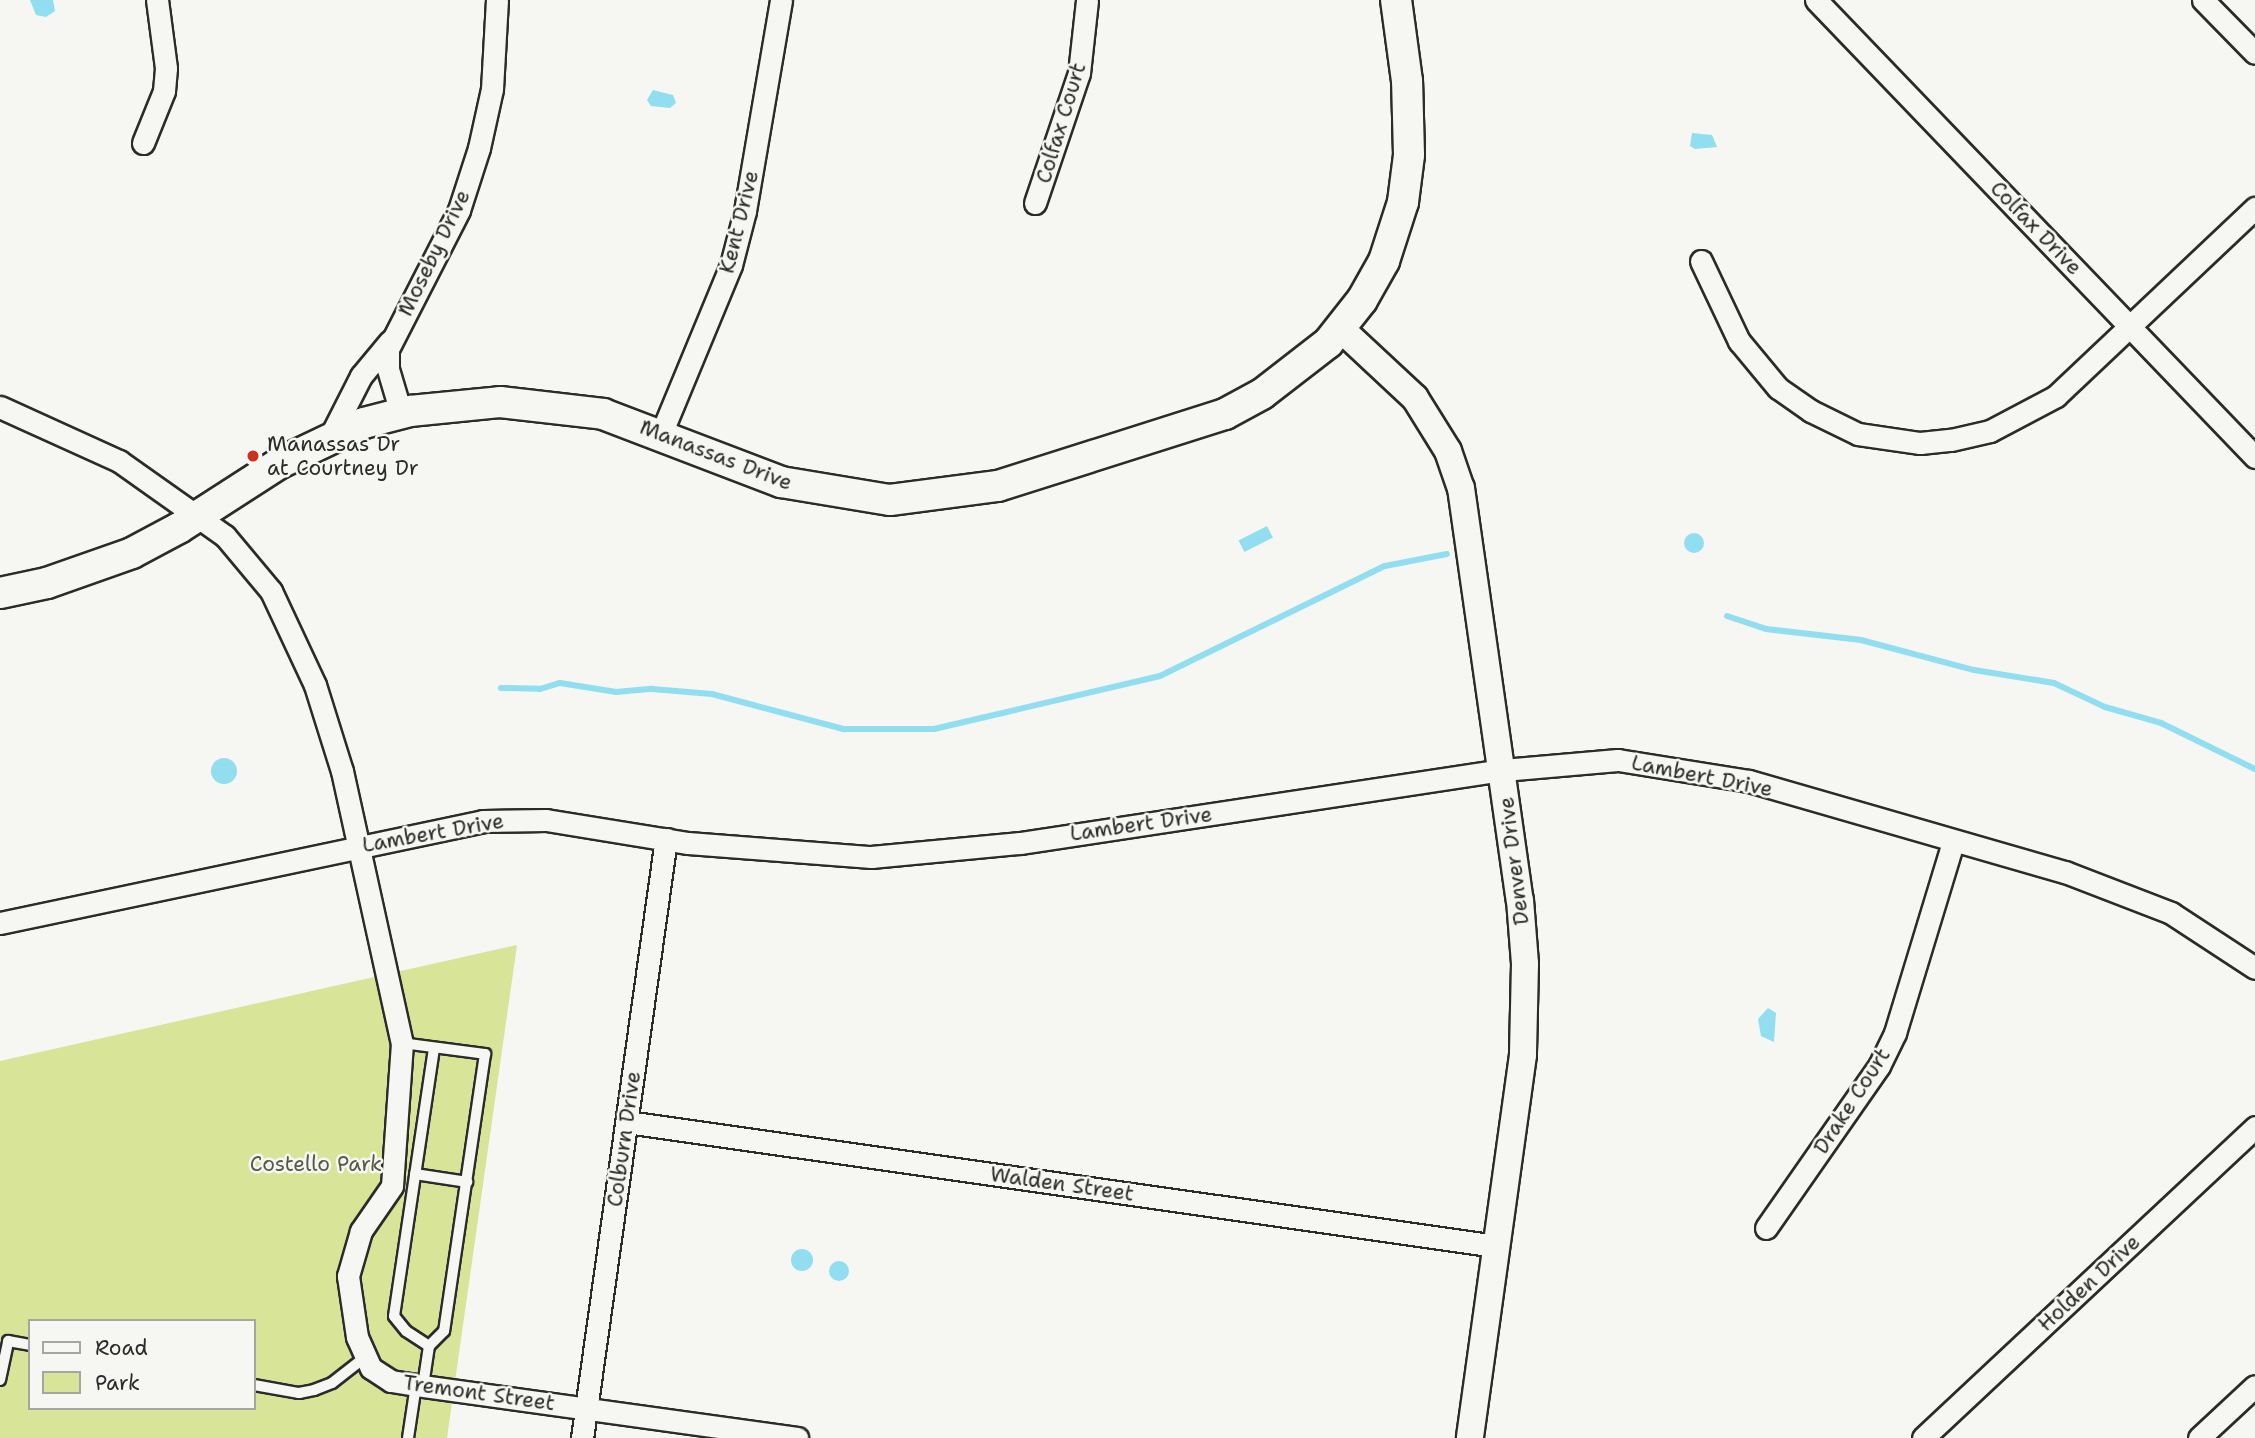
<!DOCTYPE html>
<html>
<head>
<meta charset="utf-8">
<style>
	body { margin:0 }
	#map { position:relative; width:2255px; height:1438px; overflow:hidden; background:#f6f6f2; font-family:"Shantell Sans",sans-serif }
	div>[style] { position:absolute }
	.green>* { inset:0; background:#d8e497 }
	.water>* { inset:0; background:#91def0; transform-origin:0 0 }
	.round { border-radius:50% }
	.stream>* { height:6px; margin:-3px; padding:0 3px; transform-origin:3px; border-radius:3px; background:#91def0 }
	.roads { filter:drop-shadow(2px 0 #2b2b2b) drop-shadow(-2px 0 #2b2b2b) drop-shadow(0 2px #2b2b2b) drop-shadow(0 -2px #2b2b2b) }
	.service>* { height:10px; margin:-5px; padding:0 5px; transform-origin:5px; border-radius:5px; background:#f6f6f2 }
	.minor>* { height:21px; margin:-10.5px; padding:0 10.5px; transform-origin:10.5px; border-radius:10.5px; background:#f6f6f2 }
	.tertiary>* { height:26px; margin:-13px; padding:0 13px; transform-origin:13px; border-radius:13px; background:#f6f6f2 }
	.secondary>* { height:30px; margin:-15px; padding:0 15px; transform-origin:15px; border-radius:15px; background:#f6f6f2 }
	.dots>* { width:19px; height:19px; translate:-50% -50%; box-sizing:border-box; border:4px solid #f6f6f2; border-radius:50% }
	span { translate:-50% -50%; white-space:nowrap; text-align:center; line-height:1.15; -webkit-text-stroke:5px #f6f6f2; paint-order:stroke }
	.street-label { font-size:21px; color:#2b2b2b }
	.poi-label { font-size:21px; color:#2b2b2b }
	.left { translate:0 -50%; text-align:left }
	.park-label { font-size:21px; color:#565946 }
	.legend { position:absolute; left:28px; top:1319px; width:228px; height:91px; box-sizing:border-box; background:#f6f6f2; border:2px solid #a5a5a2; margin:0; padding:9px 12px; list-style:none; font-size:21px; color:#2b2b2b }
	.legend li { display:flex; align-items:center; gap:14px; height:35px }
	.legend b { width:35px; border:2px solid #a5a5a2 }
</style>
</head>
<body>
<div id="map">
	<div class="green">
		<i style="clip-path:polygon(evenodd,517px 945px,447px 1438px,0 1438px,0 1061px,517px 945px,30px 1321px,254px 1321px,254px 1408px,30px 1408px,30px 1321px)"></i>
	</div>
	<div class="water">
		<i style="clip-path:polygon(30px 0,53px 0,55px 11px,46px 17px,36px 15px)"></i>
		<i style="clip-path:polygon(653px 90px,673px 95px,676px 103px,670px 108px,651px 106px,647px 100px)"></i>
		<i style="clip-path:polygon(1692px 133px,1712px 135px,1717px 147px,1695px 149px,1690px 146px)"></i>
		<i style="left:1267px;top:526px;width:13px;height:32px;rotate:63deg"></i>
		<i class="round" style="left:1684px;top:533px;width:20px;height:20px"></i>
		<i class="round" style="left:211px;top:758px;width:26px;height:26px"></i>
		<i style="clip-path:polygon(1768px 1008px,1776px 1013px,1774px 1042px,1761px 1036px,1758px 1019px)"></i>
		<i class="round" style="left:791px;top:1249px;width:22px;height:22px"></i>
		<i class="round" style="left:829px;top:1261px;width:20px;height:20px"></i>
	</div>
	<div class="stream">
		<i style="left:1727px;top:616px;width:41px;rotate:18.4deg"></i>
		<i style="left:1766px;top:629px;width:96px;rotate:6.6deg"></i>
		<i style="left:1861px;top:640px;width:117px;rotate:14.9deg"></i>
		<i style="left:1974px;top:670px;width:81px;rotate:9.2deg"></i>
		<i style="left:2054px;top:683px;width:56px;rotate:25.2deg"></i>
		<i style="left:2105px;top:707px;width:58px;rotate:15.9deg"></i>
		<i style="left:2161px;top:723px;width:105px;rotate:26.1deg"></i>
		<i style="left:501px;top:688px;width:39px;rotate:1deg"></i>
		<i style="left:540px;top:689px;width:21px;rotate:-17deg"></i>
		<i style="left:560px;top:683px;width:57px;rotate:9.1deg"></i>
		<i style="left:616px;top:692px;width:36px;rotate:-5deg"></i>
		<i style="left:652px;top:689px;width:60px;rotate:4.8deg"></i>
		<i style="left:712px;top:694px;width:137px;rotate:14.9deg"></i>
		<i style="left:844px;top:729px;width:90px"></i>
		<i style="left:934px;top:729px;width:232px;rotate:-13.2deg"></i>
		<i style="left:1160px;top:676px;width:250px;rotate:-26.1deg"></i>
		<i style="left:1385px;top:566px;width:63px;rotate:-11deg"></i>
	</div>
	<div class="roads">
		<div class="service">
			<i style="left:402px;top:1043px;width:84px;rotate:7.5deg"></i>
			<i style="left:485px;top:1054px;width:280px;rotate:98.4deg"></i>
			<i style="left:444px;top:1331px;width:21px;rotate:135deg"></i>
			<i style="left:429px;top:1346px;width:40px;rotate:98.5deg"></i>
			<i style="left:415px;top:1174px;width:53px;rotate:8.7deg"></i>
			<i style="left:429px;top:1346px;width:27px;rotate:-147deg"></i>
			<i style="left:406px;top:1331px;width:19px;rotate:-129deg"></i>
			<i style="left:394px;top:1316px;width:271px;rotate:-81.5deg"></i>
			<i style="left:0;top:1380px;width:40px;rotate:-78deg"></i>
			<i style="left:8px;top:1341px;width:22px;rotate:10deg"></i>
			<i style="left:254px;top:1385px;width:46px;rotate:10.1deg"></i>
			<i style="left:299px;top:1393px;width:15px;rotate:-11deg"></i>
			<i style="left:314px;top:1390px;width:19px;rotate:-21deg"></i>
			<i style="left:332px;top:1383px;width:41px;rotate:-38deg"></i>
			<i style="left:408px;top:1438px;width:54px;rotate:-81.4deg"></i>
		</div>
		<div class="minor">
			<i style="left:1816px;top:0;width:634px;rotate:46.15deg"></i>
			<i style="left:2203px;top:0;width:74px;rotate:45.5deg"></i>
			<i style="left:143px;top:143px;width:56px;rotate:-68deg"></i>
			<i style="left:164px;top:91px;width:23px;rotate:-85deg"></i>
			<i style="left:166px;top:68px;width:69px;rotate:-97.5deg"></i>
			<i style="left:1035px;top:203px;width:137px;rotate:-71.3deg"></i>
			<i style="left:1079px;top:73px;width:73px;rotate:-83.7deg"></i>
			<i style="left:1701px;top:261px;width:89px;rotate:64.6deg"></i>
			<i style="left:1739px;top:341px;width:61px;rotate:50.3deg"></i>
			<i style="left:1778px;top:388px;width:40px;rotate:34.9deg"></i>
			<i style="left:1811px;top:411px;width:52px;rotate:26.1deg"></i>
			<i style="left:1858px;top:434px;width:63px;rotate:8.3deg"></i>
			<i style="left:1920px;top:443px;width:31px;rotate:-6deg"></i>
			<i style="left:1951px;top:440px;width:40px;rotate:-13deg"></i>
			<i style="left:1990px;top:431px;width:75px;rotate:-27.9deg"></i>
			<i style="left:2056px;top:396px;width:274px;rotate:-43.4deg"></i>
			<i style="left:0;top:407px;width:131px;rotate:24.4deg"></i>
			<i style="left:119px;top:461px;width:130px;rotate:35.3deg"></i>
			<i style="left:225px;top:536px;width:72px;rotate:50.1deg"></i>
			<i style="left:271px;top:591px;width:104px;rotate:64.9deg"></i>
			<i style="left:315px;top:685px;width:90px;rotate:72.6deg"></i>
			<i style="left:342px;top:771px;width:279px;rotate:77.6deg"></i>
			<i style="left:402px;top:1043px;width:143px;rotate:94deg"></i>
			<i style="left:392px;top:1186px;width:55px;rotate:124.6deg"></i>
			<i style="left:361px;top:1231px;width:47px;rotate:106.1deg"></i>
			<i style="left:348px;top:1276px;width:62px;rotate:81.6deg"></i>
			<i style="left:357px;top:1337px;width:34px;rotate:66deg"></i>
			<i style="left:371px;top:1368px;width:24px;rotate:33deg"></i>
			<i style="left:391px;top:1381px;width:25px;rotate:9deg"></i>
			<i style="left:416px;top:1385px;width:385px;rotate:7.9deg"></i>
			<i style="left:401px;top:413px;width:46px;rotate:-106.5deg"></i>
			<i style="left:388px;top:369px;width:20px;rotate:-90deg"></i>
			<i style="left:388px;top:349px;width:156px;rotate:-62.9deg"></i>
			<i style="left:459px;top:210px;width:65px;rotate:-72.1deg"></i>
			<i style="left:479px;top:148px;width:60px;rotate:-77.6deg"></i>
			<i style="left:492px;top:89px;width:89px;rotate:-86.8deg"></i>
			<i style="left:661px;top:434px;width:183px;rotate:-67.5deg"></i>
			<i style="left:731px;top:265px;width:56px;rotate:-75.5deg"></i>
			<i style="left:745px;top:211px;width:214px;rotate:-80.3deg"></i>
			<i style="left:329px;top:439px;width:71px;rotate:-63.1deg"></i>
			<i style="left:361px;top:376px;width:45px;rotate:-50.4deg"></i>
			<i style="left:0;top:923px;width:494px;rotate:-11.9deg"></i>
			<i style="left:483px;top:821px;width:63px;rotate:-0.9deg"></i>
			<i style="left:546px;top:820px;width:144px;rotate:9.2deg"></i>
			<i style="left:688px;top:843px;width:184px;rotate:4.4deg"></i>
			<i style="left:871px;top:857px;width:150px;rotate:-5.4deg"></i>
			<i style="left:1020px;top:843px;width:488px;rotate:-8.6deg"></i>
			<i style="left:1503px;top:770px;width:115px;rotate:-5deg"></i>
			<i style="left:1618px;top:760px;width:133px;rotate:9.1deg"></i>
			<i style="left:1749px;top:781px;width:329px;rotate:16.1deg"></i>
			<i style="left:2065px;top:872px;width:114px;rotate:21.1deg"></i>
			<i style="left:2171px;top:913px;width:100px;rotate:33.2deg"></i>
			<i style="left:627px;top:1122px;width:878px;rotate:8.12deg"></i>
			<i style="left:1766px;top:1228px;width:198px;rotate:-55.1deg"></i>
			<i style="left:1879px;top:1066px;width:37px;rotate:-64deg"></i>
			<i style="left:1895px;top:1033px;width:200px;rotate:-73.1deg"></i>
			<i style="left:582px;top:1438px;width:605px;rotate:-82.02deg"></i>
			<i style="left:1923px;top:1438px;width:455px;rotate:-43.1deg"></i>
			<i style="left:2199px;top:1438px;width:76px;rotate:-42.9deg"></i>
		</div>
		<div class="tertiary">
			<i style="left:1341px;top:329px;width:101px;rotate:43deg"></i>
			<i style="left:1415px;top:398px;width:62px;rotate:58.1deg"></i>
			<i style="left:1448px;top:451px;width:39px;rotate:71deg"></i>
			<i style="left:1461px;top:488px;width:416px;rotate:81.9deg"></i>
			<i style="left:1520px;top:900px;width:64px;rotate:85.5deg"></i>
			<i style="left:1525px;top:964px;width:91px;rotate:91.3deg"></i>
			<i style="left:1523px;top:1055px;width:387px;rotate:97.9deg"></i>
		</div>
		<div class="secondary">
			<i style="left:0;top:593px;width:48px;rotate:-12deg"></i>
			<i style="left:47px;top:583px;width:90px;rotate:-19.4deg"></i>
			<i style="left:132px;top:553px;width:53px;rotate:-28deg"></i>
			<i style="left:179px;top:528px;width:120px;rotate:-32.8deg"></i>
			<i style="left:280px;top:463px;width:93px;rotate:-25.5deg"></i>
			<i style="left:364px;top:423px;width:48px;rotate:-14.6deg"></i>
			<i style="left:410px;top:411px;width:90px;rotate:-5.7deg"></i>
			<i style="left:500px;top:402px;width:104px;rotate:6.6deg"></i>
			<i style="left:603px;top:414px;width:191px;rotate:20.9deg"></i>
			<i style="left:781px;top:482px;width:110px;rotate:9.4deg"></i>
			<i style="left:890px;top:500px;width:109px;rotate:-7.4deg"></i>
			<i style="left:998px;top:486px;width:238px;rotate:-17.6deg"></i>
			<i style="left:1225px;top:414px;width:42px;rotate:-28.4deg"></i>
			<i style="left:1262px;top:394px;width:83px;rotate:-37.7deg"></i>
			<i style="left:1328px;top:343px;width:55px;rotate:-51.7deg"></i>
			<i style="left:1362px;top:300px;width:45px;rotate:-60.6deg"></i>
			<i style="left:1384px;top:261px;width:62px;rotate:-72.1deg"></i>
			<i style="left:1403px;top:202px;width:47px;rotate:-82.7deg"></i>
			<i style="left:1409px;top:155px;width:74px;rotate:-91.5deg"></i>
			<i style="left:1407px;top:81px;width:82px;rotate:-97.7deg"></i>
		</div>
	</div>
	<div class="dots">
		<i style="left:253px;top:456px;background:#c8321e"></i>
	</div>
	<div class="street-label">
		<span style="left:1061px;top:123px;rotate:-73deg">Colfax Court</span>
		<span style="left:739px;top:222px;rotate:-76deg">Kent Drive</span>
		<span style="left:2036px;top:228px;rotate:46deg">Colfax Drive</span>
		<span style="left:434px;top:253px;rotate:-64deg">Moseby Drive</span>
		<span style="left:716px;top:455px;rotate:21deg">Manassas Drive</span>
		<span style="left:1702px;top:776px;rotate:11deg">Lambert Drive</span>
		<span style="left:1141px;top:824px;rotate:-8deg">Lambert Drive</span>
		<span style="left:433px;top:833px;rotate:-10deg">Lambert Drive</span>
		<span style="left:1514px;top:861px;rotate:-97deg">Denver Drive</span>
		<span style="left:1852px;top:1101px;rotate:-57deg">Drake Court</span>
		<span style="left:624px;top:1139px;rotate:-82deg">Colburn Drive</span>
		<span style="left:1062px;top:1184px;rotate:8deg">Walden Street</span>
		<span style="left:2089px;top:1283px;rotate:-43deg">Holden Drive</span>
		<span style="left:479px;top:1393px;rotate:8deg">Tremont Street</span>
	</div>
	<div class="poi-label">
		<span class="left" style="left:267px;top:456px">Manassas Dr<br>at Courtney Dr</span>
	</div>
	<div class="park-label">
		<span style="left:316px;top:1164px">Costello Park</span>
	</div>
	<ul class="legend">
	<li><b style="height:9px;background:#f6f6f2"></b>Road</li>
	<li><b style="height:19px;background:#d8e497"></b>Park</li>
	</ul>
</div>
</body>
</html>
